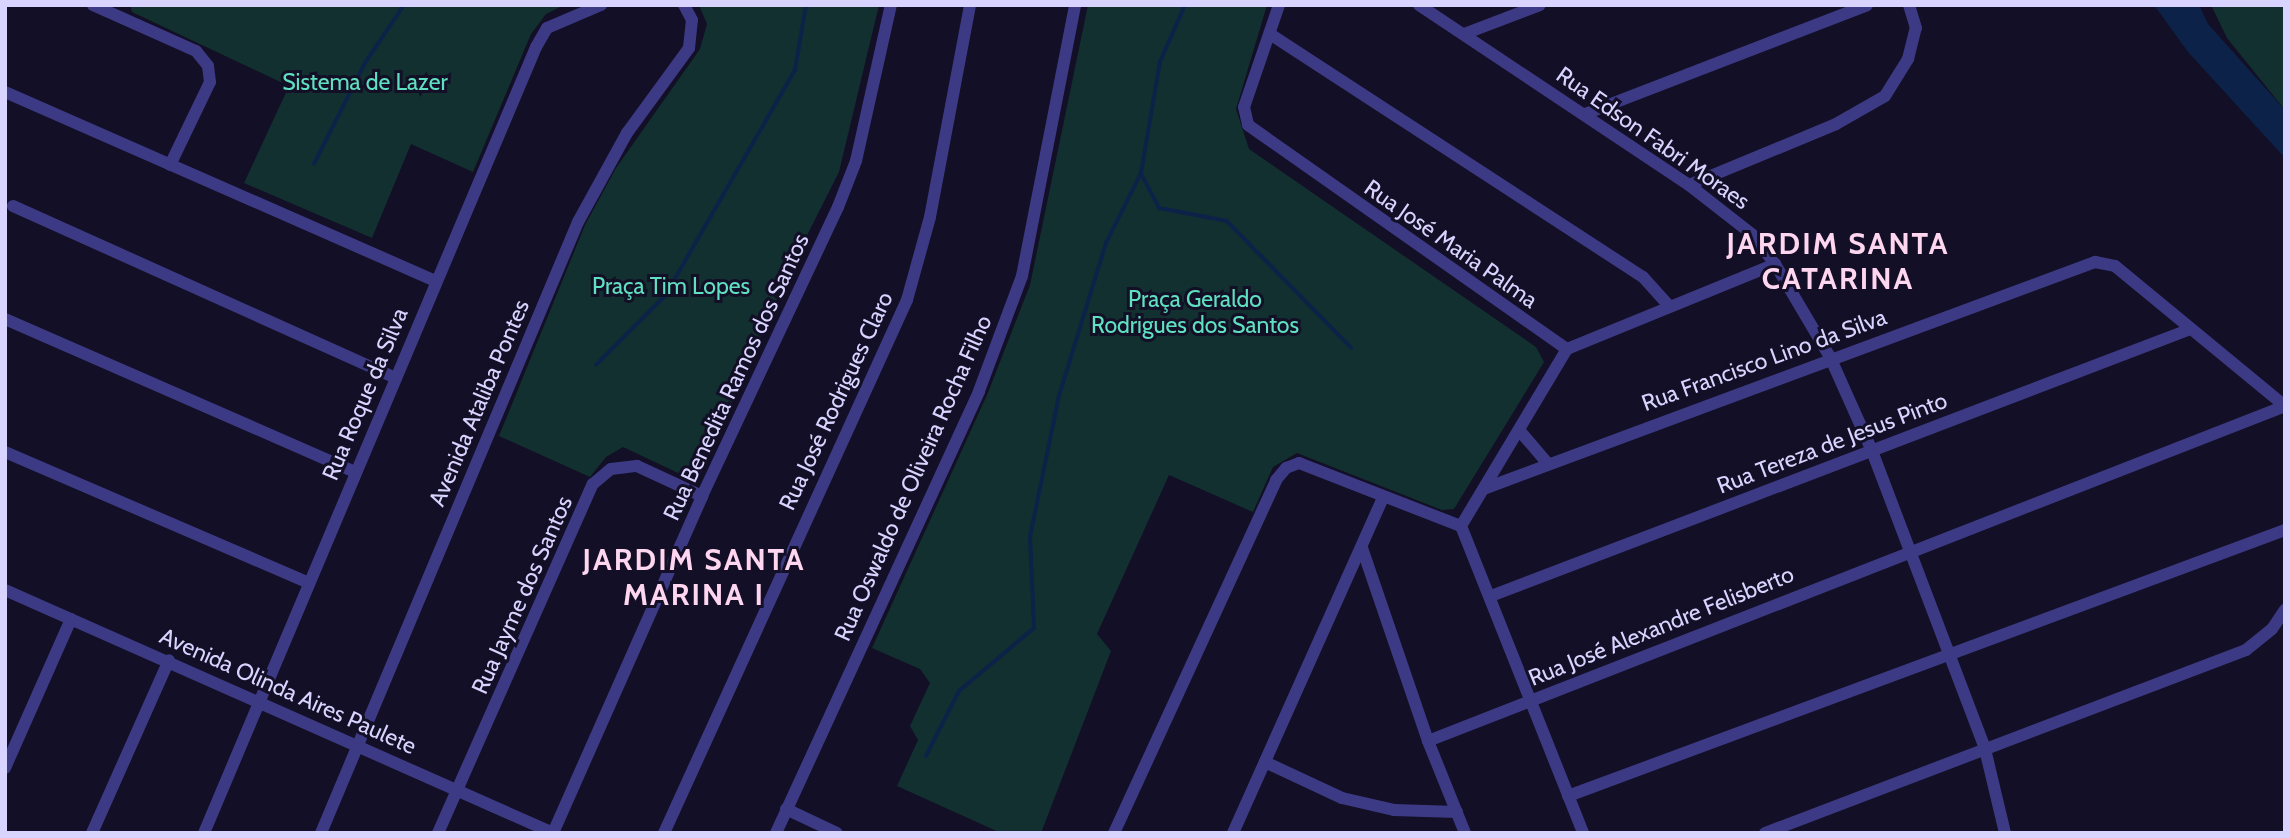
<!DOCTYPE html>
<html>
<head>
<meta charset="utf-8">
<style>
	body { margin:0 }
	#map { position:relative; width:2290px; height:838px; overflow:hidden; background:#130f26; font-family:Cabin,sans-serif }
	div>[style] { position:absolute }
	.green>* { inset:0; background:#12302f }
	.water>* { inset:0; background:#0c2248 }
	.stream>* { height:3.5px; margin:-1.75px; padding:0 1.75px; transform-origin:1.75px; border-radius:1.75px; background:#0c2248 }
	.minor>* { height:12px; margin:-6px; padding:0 6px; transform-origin:6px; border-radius:6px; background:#3d3a85 }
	span { translate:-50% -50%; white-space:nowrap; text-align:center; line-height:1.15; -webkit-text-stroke:6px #130f26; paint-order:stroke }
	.park-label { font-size:23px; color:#5fe0c0 }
	.street-label { font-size:23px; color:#d9d4ff }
	.district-label { font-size:30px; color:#ffd6f0; font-weight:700; letter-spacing:2px }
	.frame { position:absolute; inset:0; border:7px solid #d9d4ff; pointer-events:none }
</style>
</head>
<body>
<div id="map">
	<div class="green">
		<i style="clip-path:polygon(130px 5px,564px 5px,546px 14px,531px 34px,473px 172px,411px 144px,372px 238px,244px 183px,289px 86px,132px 12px)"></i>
		<i style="clip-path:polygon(699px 5px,879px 5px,839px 172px,790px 269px,700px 476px,691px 479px,623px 447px,606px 457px,590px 477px,499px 436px,585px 225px,616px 168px,700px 49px,707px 24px)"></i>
		<i style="clip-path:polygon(1088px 5px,1267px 5px,1236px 109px,1249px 149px,1536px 347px,1544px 362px,1454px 509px,1442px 510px,1297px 453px,1273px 467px,1253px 512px,1169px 475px,1097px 634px,1111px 651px,1041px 833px,1001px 833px,897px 786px,918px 740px,910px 726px,930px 683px,920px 669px,872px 648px,987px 395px,1030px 285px)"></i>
		<i style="clip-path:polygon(2211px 5px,2285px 5px,2285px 110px,2227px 38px)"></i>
	</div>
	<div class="water">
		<i style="clip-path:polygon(2154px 5px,2199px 5px,2208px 24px,2285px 110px,2285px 158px,2188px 52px)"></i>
	</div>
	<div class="stream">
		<i style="left:314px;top:164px;width:113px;rotate:-63.2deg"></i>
		<i style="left:365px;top:63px;width:70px;rotate:-56.1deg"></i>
		<i style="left:1141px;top:173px;width:40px;rotate:62deg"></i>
		<i style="left:1160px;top:208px;width:68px;rotate:11deg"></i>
		<i style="left:1227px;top:221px;width:177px;rotate:45.5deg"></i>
		<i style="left:596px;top:365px;width:98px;rotate:-45deg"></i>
		<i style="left:665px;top:296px;width:261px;rotate:-60.1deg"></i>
		<i style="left:795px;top:70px;width:66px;rotate:-80.4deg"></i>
		<i style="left:926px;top:756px;width:73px;rotate:-63.1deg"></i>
		<i style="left:959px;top:691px;width:98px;rotate:-40deg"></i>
		<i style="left:1034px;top:628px;width:91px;rotate:-92.5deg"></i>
		<i style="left:1030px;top:537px;width:144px;rotate:-78.4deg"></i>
		<i style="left:1059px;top:396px;width:160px;rotate:-72.9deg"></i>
		<i style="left:1106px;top:243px;width:78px;rotate:-63.4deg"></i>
		<i style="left:1141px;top:173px;width:113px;rotate:-80.3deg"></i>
		<i style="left:1160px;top:62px;width:62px;rotate:-66.3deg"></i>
	</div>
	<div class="minor">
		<i style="left:93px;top:5px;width:113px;rotate:24.1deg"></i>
		<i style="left:196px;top:51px;width:19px;rotate:51deg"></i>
		<i style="left:208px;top:66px;width:16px;rotate:83deg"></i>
		<i style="left:210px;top:82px;width:92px;rotate:115.7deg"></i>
		<i style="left:1279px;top:5px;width:108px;rotate:108.9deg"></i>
		<i style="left:1244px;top:107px;width:18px;rotate:77deg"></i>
		<i style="left:1248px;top:125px;width:390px;rotate:35.1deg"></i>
		<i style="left:1419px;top:5px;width:324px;rotate:33.7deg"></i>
		<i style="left:1689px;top:185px;width:81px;rotate:38deg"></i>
		<i style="left:1753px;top:235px;width:36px;rotate:53deg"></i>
		<i style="left:1775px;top:264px;width:108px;rotate:59.4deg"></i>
		<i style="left:1830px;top:357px;width:103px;rotate:65.9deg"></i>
		<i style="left:1872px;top:451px;width:319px;rotate:69.2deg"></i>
		<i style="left:1985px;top:749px;width:86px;rotate:76.6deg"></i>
		<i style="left:1270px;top:34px;width:445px;rotate:33.1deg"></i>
		<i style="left:1643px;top:277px;width:39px;rotate:48deg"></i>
		<i style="left:1464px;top:34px;width:81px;rotate:-20.9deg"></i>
		<i style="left:5px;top:92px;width:470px;rotate:23.7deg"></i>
		<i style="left:1585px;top:114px;width:302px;rotate:-21.1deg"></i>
		<i style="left:1689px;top:185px;width:159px;rotate:-22.5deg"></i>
		<i style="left:1836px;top:124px;width:56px;rotate:-29.7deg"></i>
		<i style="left:1885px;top:96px;width:44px;rotate:-58.1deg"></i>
		<i style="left:1908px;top:59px;width:32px;rotate:-76deg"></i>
		<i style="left:1916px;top:28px;width:24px;rotate:-107deg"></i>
		<i style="left:13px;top:206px;width:418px;rotate:24.2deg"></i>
		<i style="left:5px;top:319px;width:382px;rotate:23.6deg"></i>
		<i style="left:1519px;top:430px;width:45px;rotate:49.5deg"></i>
		<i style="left:5px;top:452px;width:331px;rotate:23.3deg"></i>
		<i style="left:1486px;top:488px;width:650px;rotate:-20.36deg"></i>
		<i style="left:2095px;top:262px;width:20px;rotate:11deg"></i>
		<i style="left:2115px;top:266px;width:220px;rotate:39.5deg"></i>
		<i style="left:1461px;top:526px;width:206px;rotate:-59.1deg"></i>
		<i style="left:1567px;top:349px;width:225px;rotate:-22.2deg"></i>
		<i style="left:1362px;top:548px;width:204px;rotate:71.1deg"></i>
		<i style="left:1428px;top:741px;width:99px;rotate:68.1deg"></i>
		<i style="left:5px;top:590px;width:599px;rotate:23.91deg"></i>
		<i style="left:1491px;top:596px;width:746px;rotate:-20.89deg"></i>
		<i style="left:1428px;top:741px;width:920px;rotate:-21.35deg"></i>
		<i style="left:1265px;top:762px;width:85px;rotate:25.1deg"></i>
		<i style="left:1342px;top:798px;width:53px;rotate:13deg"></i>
		<i style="left:1394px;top:810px;width:63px;rotate:1.8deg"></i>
		<i style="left:5px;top:768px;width:163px;rotate:-66.1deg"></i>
		<i style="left:1568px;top:796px;width:765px;rotate:-20.35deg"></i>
		<i style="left:786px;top:809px;width:56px;rotate:25.2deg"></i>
		<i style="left:92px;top:833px;width:189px;rotate:-66deg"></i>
		<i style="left:204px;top:833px;width:853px;rotate:-67.1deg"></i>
		<i style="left:536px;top:47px;width:22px;rotate:-60deg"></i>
		<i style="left:547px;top:28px;width:59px;rotate:-23.1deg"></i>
		<i style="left:321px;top:833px;width:663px;rotate:-67.19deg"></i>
		<i style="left:578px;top:222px;width:102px;rotate:-61.2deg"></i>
		<i style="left:627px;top:133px;width:105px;rotate:-53.9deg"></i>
		<i style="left:689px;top:48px;width:28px;rotate:-84deg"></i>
		<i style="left:692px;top:20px;width:17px;rotate:-118deg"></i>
		<i style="left:438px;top:833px;width:382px;rotate:-66.1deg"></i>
		<i style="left:593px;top:484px;width:23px;rotate:-40deg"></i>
		<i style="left:611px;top:469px;width:26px;rotate:-7deg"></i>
		<i style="left:637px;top:466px;width:72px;rotate:24.8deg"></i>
		<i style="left:553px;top:833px;width:368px;rotate:-66.1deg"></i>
		<i style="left:702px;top:496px;width:319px;rotate:-64.8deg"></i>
		<i style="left:838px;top:207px;width:49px;rotate:-68.6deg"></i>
		<i style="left:856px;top:161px;width:160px;rotate:-77.4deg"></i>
		<i style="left:664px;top:833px;width:586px;rotate:-65.49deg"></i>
		<i style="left:907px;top:300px;width:86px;rotate:-74.5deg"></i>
		<i style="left:930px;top:217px;width:216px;rotate:-79.3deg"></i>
		<i style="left:776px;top:833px;width:486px;rotate:-65.3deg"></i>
		<i style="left:979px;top:391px;width:123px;rotate:-69.5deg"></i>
		<i style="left:1022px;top:276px;width:276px;rotate:-78.9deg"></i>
		<i style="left:1114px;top:833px;width:388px;rotate:-65.3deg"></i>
		<i style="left:1276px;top:480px;width:16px;rotate:-50deg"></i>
		<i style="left:1286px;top:468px;width:14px;rotate:-21deg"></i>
		<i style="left:1299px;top:463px;width:174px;rotate:21.3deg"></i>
		<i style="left:1461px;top:526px;width:330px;rotate:68.3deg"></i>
		<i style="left:1233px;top:833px;width:368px;rotate:-65.9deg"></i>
		<i style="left:1765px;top:833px;width:515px;rotate:-20.83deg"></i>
		<i style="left:2246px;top:650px;width:33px;rotate:-39deg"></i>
		<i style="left:2272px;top:629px;width:23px;rotate:-56deg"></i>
	</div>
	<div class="park-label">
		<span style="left:365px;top:82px">Sistema de Lazer</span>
		<span style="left:671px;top:286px">Praça Tim Lopes</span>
		<span style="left:1195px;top:312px">Praça Geraldo<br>Rodrigues dos Santos</span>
	</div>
	<div class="street-label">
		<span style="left:1653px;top:138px;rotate:35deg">Rua Edson Fabri Moraes</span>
		<span style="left:1451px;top:244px;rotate:35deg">Rua José Maria Palma</span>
		<span style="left:1764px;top:360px;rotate:-20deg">Rua Francisco Lino da Silva</span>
		<span style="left:736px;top:377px;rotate:-65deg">Rua Benedita Ramos dos Santos</span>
		<span style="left:365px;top:394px;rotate:-67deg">Rua Roque da Silva</span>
		<span style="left:836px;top:401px;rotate:-65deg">Rua José Rodrigues Claro</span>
		<span style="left:479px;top:403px;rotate:-67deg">Avenida Ataliba Pontes</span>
		<span style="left:1832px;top:443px;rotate:-21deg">Rua Tereza de Jesus Pinto</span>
		<span style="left:913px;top:478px;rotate:-66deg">Rua Oswaldo de Oliveira Rocha Filho</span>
		<span style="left:522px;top:595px;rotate:-66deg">Rua Jayme dos Santos</span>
		<span style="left:1661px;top:626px;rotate:-22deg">Rua José Alexandre Felisberto</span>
		<span style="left:288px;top:691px;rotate:24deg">Avenida Olinda Aires Paulete</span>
	</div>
	<div class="district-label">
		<span style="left:1838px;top:261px">JARDIM SANTA<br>CATARINA</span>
		<span style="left:694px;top:577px">JARDIM SANTA<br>MARINA I</span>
	</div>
	<div class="frame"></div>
</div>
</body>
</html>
